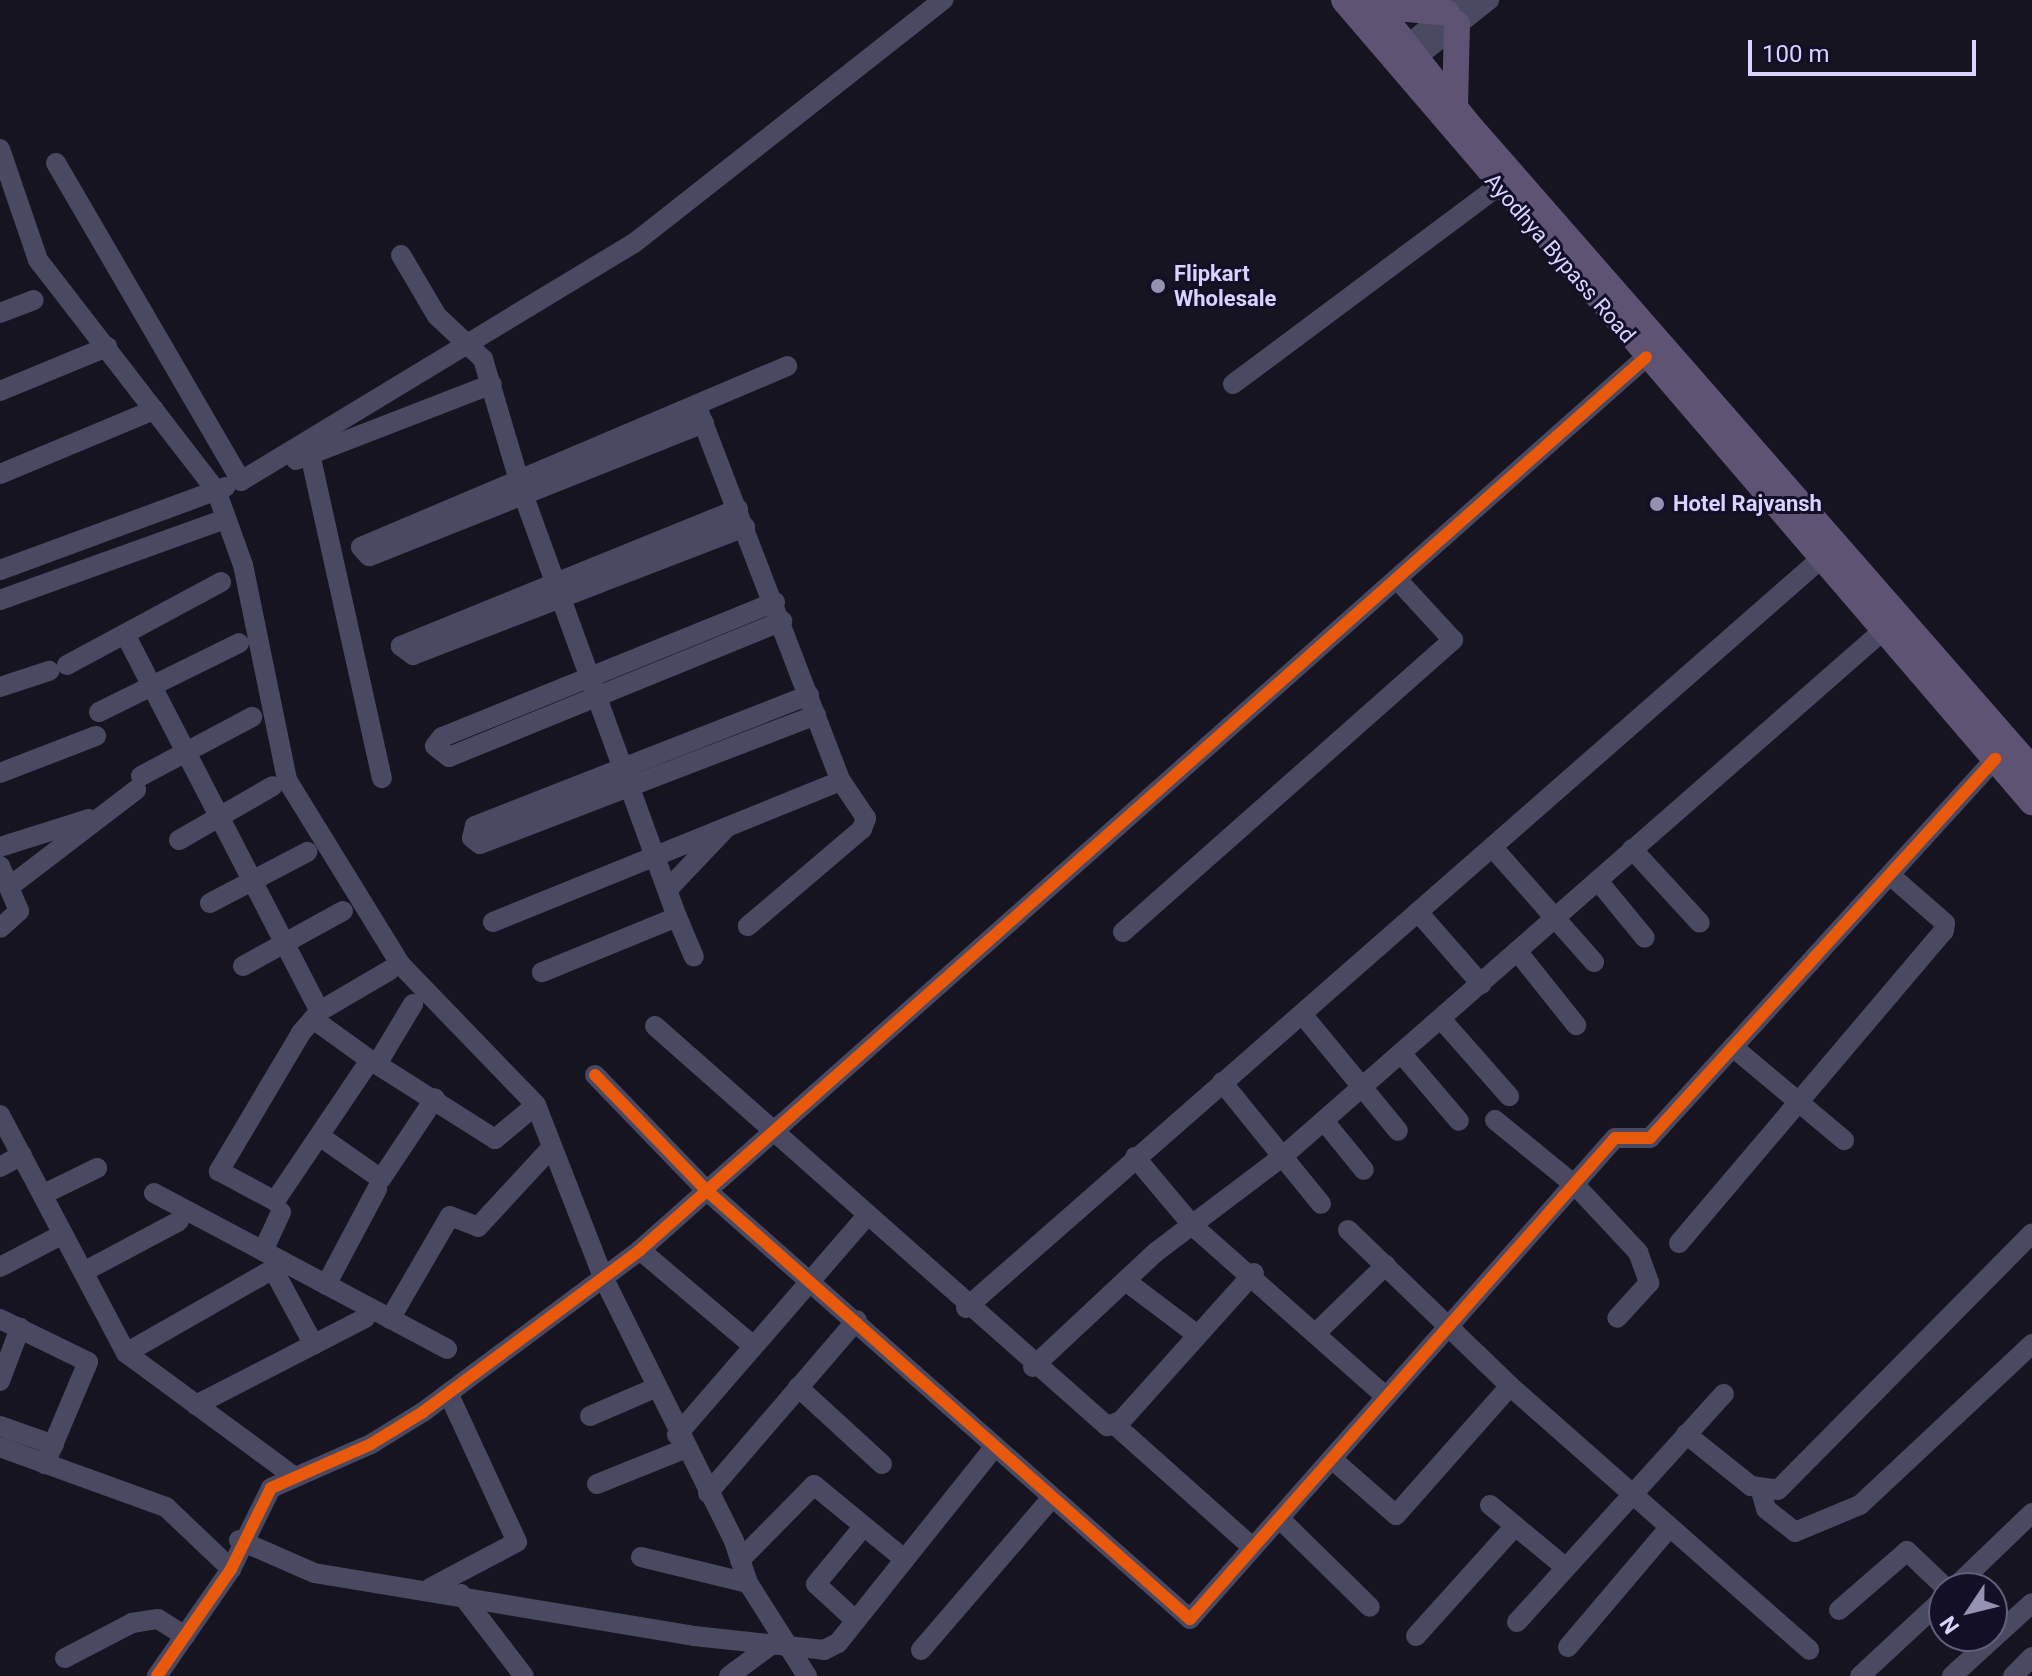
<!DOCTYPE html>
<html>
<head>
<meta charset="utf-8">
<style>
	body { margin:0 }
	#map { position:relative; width:2032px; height:1676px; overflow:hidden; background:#161421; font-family:Roboto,sans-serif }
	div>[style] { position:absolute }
	.minor>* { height:20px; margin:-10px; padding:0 10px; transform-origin:10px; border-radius:10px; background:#4a4962 }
	.major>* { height:26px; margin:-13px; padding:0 13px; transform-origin:13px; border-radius:13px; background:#5e5373 }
	.cycleway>* { height:12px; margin:-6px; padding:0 6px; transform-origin:6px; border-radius:6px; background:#e8590c }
	.dots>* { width:22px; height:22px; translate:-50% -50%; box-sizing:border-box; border:4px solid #130f26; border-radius:50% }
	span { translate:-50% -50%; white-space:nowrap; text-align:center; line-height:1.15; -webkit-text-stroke:6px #130f26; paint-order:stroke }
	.street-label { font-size:22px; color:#d9d4ff }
	.poi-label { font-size:22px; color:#d9d4ff; font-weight:700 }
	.left { translate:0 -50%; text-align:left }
	.north { position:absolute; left:1928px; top:1572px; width:80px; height:80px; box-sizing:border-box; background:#130f26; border:2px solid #625e7d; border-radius:50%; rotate:235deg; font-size:22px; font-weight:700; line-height:32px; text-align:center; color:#d9d4ff }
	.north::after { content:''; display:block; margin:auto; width:28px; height:36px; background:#9591b1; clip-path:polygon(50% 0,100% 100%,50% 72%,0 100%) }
	.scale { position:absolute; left:1748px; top:40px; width:228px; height:36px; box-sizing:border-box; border:4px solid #d9d4ff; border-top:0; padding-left:10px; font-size:24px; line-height:28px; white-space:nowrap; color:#d9d4ff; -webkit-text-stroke:6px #130f26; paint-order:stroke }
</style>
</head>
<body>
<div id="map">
	<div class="minor">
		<i style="left:1396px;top:54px;width:86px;rotate:-38.9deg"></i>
		<i style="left:1407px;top:65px;width:105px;rotate:-38.4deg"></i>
		<i style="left:0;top:149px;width:117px;rotate:71.1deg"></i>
		<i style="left:38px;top:260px;width:291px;rotate:52.3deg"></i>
		<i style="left:216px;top:490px;width:80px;rotate:70.2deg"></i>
		<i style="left:243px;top:565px;width:219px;rotate:78.4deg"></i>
		<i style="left:287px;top:780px;width:217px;rotate:58.4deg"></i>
		<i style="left:401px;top:965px;width:194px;rotate:46deg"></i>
		<i style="left:536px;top:1105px;width:187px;rotate:68.7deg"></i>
		<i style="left:604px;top:1279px;width:292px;rotate:63.6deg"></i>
		<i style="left:734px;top:1541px;width:44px;rotate:71.6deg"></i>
		<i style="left:748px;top:1583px;width:110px;rotate:57.6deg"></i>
		<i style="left:56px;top:163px;width:368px;rotate:59.8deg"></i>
		<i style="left:241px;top:481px;width:458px;rotate:-31.2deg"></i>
		<i style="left:633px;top:244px;width:395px;rotate:-38.2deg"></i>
		<i style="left:401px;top:255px;width:71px;rotate:59.5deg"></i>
		<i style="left:437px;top:316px;width:63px;rotate:43.1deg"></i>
		<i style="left:483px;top:359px;width:141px;rotate:73.5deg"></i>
		<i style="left:523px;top:494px;width:450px;rotate:70deg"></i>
		<i style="left:677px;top:917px;width:146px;rotate:157.8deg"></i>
		<i style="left:0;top:313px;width:36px;rotate:-21deg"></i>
		<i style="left:1233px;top:384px;width:332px;rotate:-36.7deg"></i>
		<i style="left:0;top:391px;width:116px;rotate:-22.4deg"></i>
		<i style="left:699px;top:412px;width:395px;rotate:69deg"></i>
		<i style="left:841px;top:781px;width:45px;rotate:56deg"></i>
		<i style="left:866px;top:818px;width:12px;rotate:110deg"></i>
		<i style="left:862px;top:829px;width:150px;rotate:139.6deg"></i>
		<i style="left:704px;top:423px;width:360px;rotate:158.3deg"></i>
		<i style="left:369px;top:556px;width:12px;rotate:-132deg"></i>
		<i style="left:361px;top:547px;width:463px;rotate:-23deg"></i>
		<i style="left:310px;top:454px;width:332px;rotate:77.5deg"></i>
		<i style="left:296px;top:460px;width:210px;rotate:-21.2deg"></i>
		<i style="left:0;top:474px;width:167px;rotate:-22.6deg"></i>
		<i style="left:738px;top:509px;width:364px;rotate:157.9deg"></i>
		<i style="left:401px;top:646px;width:15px;rotate:37deg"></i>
		<i style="left:413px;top:655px;width:356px;rotate:-21.1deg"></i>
		<i style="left:0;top:570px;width:240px;rotate:-20.2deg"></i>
		<i style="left:0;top:600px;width:239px;rotate:-19.8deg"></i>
		<i style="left:775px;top:602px;width:359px;rotate:157.9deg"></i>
		<i style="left:442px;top:737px;width:11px;rotate:128deg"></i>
		<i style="left:435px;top:746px;width:18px;rotate:38deg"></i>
		<i style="left:449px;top:757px;width:360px;rotate:-22.2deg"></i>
		<i style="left:125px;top:634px;width:424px;rotate:62.7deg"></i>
		<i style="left:67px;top:665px;width:175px;rotate:-28.3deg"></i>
		<i style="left:0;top:687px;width:52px;rotate:-18.1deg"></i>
		<i style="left:809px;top:695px;width:359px;rotate:158.6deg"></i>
		<i style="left:475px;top:826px;width:12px;rotate:104deg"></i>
		<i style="left:472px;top:838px;width:10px;rotate:37deg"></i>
		<i style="left:480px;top:844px;width:360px;rotate:-21deg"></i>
		<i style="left:99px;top:712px;width:156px;rotate:-26.2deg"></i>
		<i style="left:0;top:773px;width:103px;rotate:-21.1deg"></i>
		<i style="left:141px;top:776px;width:126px;rotate:-28deg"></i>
		<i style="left:179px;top:840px;width:108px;rotate:-29.9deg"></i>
		<i style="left:0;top:847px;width:93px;rotate:-17.5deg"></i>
		<i style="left:1494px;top:849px;width:151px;rotate:48.5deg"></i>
		<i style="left:1632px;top:849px;width:100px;rotate:47.4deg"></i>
		<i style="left:0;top:866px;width:49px;rotate:67.1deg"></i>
		<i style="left:19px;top:911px;width:25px;rotate:138deg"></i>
		<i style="left:1599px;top:882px;width:72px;rotate:50.6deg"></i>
		<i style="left:9px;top:887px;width:160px;rotate:-37.4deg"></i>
		<i style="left:669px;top:888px;width:84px;rotate:-46.4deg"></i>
		<i style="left:210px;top:903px;width:110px;rotate:-27.7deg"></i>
		<i style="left:1418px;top:912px;width:96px;rotate:48.8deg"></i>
		<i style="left:677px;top:917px;width:43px;rotate:67deg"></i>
		<i style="left:493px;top:922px;width:375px;rotate:-22.1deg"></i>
		<i style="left:1123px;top:932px;width:441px;rotate:-41.5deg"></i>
		<i style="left:1453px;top:640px;width:83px;rotate:-132.6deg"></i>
		<i style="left:1517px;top:951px;width:95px;rotate:51.4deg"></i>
		<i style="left:243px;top:966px;width:114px;rotate:-28.8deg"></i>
		<i style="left:390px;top:970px;width:81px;rotate:149.6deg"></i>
		<i style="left:320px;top:1011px;width:29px;rotate:131deg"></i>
		<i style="left:301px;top:1033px;width:161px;rotate:120.7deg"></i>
		<i style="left:219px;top:1171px;width:64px;rotate:28.2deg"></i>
		<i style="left:275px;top:1201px;width:170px;rotate:-56deg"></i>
		<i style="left:370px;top:1060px;width:148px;rotate:32.3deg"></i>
		<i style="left:495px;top:1139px;width:53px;rotate:-39.7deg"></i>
		<i style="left:1302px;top:1014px;width:151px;rotate:50.6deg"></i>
		<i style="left:313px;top:1019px;width:70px;rotate:35.7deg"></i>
		<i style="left:1441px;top:1019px;width:103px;rotate:48.6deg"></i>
		<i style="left:655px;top:1026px;width:604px;rotate:41.51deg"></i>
		<i style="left:1107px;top:1426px;width:15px;rotate:-20deg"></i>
		<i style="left:1121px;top:1421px;width:199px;rotate:-48.1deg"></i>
		<i style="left:1733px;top:1047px;width:145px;rotate:40deg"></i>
		<i style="left:1401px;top:1053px;width:89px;rotate:49.5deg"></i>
		<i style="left:377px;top:1064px;width:70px;rotate:-59deg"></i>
		<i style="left:595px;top:1075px;width:158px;rotate:46deg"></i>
		<i style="left:705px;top:1189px;width:648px;rotate:41.56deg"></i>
		<i style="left:1190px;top:1619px;width:642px;rotate:-48.54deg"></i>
		<i style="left:1615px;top:1138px;width:35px"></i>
		<i style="left:1650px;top:1138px;width:513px;rotate:-47.69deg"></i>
		<i style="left:1222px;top:1082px;width:157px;rotate:50.9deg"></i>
		<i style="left:0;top:1115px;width:269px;rotate:62.1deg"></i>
		<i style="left:126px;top:1353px;width:206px;rotate:36.3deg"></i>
		<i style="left:1495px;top:1120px;width:104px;rotate:39.2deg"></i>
		<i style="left:1576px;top:1186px;width:91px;rotate:46.8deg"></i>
		<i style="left:1638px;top:1252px;width:33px;rotate:70deg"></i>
		<i style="left:1649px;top:1283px;width:47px;rotate:132.4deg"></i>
		<i style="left:1324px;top:1121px;width:63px;rotate:50.8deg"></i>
		<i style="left:321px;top:1137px;width:73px;rotate:35deg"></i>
		<i style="left:381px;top:1179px;width:97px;rotate:-56.3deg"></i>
		<i style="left:1135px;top:1157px;width:90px;rotate:50deg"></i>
		<i style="left:1193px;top:1226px;width:256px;rotate:41.5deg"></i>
		<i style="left:0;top:1167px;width:25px;rotate:-29deg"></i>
		<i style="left:46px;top:1193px;width:57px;rotate:-26.1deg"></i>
		<i style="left:154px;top:1193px;width:332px;rotate:28deg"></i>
		<i style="left:1348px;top:1230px;width:225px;rotate:43.9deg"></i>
		<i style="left:1510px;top:1386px;width:399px;rotate:41.4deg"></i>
		<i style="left:1679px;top:1243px;width:409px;rotate:-49.7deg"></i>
		<i style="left:1944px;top:931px;width:8px;rotate:-83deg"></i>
		<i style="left:1945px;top:923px;width:73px;rotate:-138.9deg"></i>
		<i style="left:640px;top:1250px;width:148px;rotate:40.3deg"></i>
		<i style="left:263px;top:1251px;width:43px;rotate:-65.2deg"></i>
		<i style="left:0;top:1267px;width:71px;rotate:-27.6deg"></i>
		<i style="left:87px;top:1270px;width:104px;rotate:-28deg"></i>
		<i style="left:1127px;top:1282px;width:86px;rotate:37deg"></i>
		<i style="left:326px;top:1285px;width:109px;rotate:-62deg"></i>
		<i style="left:966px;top:1308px;width:1152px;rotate:-41.23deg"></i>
		<i style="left:0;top:1319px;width:98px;rotate:26deg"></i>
		<i style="left:88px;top:1362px;width:111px;rotate:112.9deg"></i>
		<i style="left:390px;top:1319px;width:119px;rotate:-59.8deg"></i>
		<i style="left:450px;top:1216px;width:30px;rotate:21deg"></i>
		<i style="left:478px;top:1227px;width:109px;rotate:-47.2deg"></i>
		<i style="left:1317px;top:1332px;width:96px;rotate:-44.2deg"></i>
		<i style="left:126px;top:1353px;width:169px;rotate:-29.7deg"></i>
		<i style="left:273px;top:1269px;width:86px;rotate:61.7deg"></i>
		<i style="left:1033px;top:1367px;width:168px;rotate:-43.1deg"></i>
		<i style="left:1156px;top:1252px;width:158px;rotate:-37deg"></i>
		<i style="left:1282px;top:1157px;width:801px;rotate:-41.21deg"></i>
		<i style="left:0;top:1381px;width:57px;rotate:-69.3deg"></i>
		<i style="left:798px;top:1387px;width:114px;rotate:42.5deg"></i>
		<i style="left:196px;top:1405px;width:190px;rotate:-27.2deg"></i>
		<i style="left:590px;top:1416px;width:71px;rotate:-23.3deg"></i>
		<i style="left:1114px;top:1424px;width:186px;rotate:41.7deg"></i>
		<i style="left:0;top:1426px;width:57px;rotate:19.4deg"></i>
		<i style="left:1686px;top:1434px;width:83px;rotate:38.7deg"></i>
		<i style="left:1751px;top:1486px;width:27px;rotate:8deg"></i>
		<i style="left:1778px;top:1490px;width:361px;rotate:-45.3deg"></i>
		<i style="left:677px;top:1435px;width:287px;rotate:-49.1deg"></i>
		<i style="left:0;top:1447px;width:177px;rotate:19.9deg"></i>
		<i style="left:166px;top:1507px;width:90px;rotate:43.6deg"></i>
		<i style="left:1332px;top:1459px;width:85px;rotate:41.2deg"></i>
		<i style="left:1396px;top:1515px;width:172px;rotate:-48.5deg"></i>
		<i style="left:597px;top:1484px;width:94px;rotate:-21.9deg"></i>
		<i style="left:1761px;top:1491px;width:19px;rotate:74deg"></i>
		<i style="left:1766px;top:1509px;width:37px;rotate:38deg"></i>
		<i style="left:1795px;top:1532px;width:70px;rotate:-22.6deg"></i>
		<i style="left:1860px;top:1505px;width:236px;rotate:-43.1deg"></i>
		<i style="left:708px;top:1493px;width:228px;rotate:-49.3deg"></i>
		<i style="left:1490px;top:1505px;width:97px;rotate:39.6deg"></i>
		<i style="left:1279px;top:1518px;width:127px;rotate:44.4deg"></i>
		<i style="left:239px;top:1540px;width:82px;rotate:23.7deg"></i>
		<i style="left:314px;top:1573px;width:385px;rotate:9.4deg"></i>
		<i style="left:694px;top:1636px;width:131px;rotate:6.1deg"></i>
		<i style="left:824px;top:1650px;width:16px;rotate:-27deg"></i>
		<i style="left:838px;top:1643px;width:247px;rotate:-51.4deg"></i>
		<i style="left:641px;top:1557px;width:110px;rotate:13.7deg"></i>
		<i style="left:740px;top:1560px;width:105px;rotate:-45.4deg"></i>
		<i style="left:814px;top:1485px;width:117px;rotate:39.4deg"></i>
		<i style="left:430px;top:1588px;width:98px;rotate:-27.9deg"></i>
		<i style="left:517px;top:1542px;width:164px;rotate:-114.8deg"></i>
		<i style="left:1954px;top:1588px;width:108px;rotate:-43.9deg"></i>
		<i style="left:461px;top:1594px;width:103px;rotate:52.5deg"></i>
		<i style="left:1839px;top:1610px;width:90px;rotate:-40.9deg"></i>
		<i style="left:1907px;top:1551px;width:54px;rotate:43.5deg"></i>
		<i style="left:855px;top:1620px;width:53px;rotate:-137.3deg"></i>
		<i style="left:816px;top:1584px;width:75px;rotate:-50.4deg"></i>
		<i style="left:1517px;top:1622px;width:308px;rotate:-47.8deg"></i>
		<i style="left:1416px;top:1636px;width:148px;rotate:-48deg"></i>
		<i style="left:1568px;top:1647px;width:155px;rotate:-49.7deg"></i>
		<i style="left:921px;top:1650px;width:198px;rotate:-49.3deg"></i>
		<i style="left:65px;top:1658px;width:76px;rotate:-27.6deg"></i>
		<i style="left:132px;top:1623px;width:26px;rotate:-9deg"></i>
		<i style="left:158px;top:1619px;width:32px;rotate:32deg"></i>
		<i style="left:157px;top:1676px;width:130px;rotate:-55.3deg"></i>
		<i style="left:231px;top:1569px;width:90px;rotate:-63.7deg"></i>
		<i style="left:271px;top:1488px;width:109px;rotate:-23.7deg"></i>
		<i style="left:371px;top:1444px;width:61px;rotate:-31.6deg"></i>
		<i style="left:423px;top:1412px;width:271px;rotate:-36.7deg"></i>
		<i style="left:640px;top:1250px;width:1345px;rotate:-41.59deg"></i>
		<i style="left:729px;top:1676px;width:52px;rotate:-36.4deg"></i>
		<i style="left:1860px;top:1676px;width:115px;rotate:-42.9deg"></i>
		<i style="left:1952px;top:1676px;width:108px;rotate:-42.4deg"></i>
		<i style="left:2013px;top:1676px;width:27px;rotate:-45deg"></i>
	</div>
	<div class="major">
		<i style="left:1344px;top:0;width:1057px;rotate:49.38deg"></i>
		<i style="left:1371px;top:0;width:157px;rotate:52deg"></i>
		<i style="left:1468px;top:124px;width:857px;rotate:48.83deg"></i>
		<i style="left:1376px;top:6px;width:71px;rotate:5.6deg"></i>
		<i style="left:1455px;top:105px;width:81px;rotate:-88.6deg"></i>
	</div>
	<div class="cycleway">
		<i style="left:595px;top:1075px;width:158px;rotate:46deg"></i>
		<i style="left:705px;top:1189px;width:648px;rotate:41.56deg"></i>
		<i style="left:1190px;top:1619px;width:642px;rotate:-48.54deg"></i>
		<i style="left:1615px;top:1138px;width:35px"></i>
		<i style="left:1650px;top:1138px;width:513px;rotate:-47.69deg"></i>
		<i style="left:157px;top:1676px;width:130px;rotate:-55.3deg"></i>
		<i style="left:231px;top:1569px;width:90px;rotate:-63.7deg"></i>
		<i style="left:271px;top:1488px;width:109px;rotate:-23.7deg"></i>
		<i style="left:371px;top:1444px;width:61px;rotate:-31.6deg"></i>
		<i style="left:423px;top:1412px;width:271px;rotate:-36.7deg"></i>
		<i style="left:640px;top:1250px;width:1345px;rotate:-41.59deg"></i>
	</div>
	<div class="dots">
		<i style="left:1158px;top:286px;background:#9591b1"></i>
		<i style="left:1657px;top:504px;background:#9591b1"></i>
	</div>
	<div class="street-label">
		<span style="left:1560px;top:258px;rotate:49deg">Ayodhya Bypass Road</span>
	</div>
	<div class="poi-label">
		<span class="left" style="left:1174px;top:286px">Flipkart<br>Wholesale</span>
		<span class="left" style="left:1673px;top:504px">Hotel Rajvansh</span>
	</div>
	<div class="north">N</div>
	<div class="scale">100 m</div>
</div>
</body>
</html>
